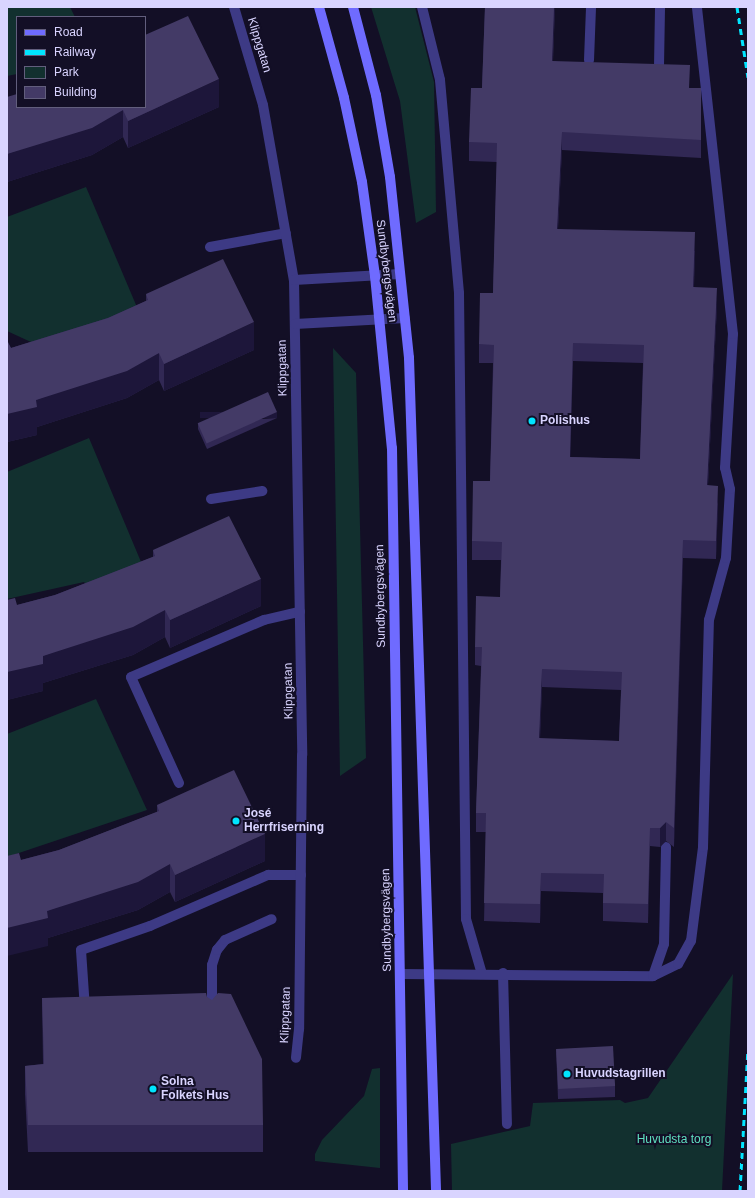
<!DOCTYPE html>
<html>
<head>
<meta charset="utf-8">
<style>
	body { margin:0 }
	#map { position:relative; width:755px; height:1198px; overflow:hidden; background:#130f26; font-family:Arial,sans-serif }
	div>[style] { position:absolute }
	.green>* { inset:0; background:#12302f }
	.lane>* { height:10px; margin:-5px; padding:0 5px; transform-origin:5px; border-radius:5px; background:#3d3a85 }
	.street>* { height:10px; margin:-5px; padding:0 5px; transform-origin:5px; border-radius:5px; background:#3d3a85 }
	.secondary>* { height:10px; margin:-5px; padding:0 5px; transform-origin:5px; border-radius:5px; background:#6f6bff }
	.rail>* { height:3px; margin-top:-1.5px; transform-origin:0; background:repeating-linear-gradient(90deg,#00e5ff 0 6px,transparent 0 11px) }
	.wall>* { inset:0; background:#312854 }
	.shaded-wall>* { inset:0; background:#1d163a; transform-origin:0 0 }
	.building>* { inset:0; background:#433a66; transform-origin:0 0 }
	.dots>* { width:11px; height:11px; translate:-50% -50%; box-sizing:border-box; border:2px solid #130f26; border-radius:50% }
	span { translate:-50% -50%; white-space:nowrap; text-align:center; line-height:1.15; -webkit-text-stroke:4px #130f26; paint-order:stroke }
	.street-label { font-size:12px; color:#d9d4ff }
	.poi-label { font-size:12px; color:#d9d4ff; font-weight:700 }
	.left { translate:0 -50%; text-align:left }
	.park-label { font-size:12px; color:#5fe0c0 }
	.frame { position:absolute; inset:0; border:8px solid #d9d4ff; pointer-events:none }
	.legend { position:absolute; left:16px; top:16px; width:130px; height:92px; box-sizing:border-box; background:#130f26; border:1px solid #625e7d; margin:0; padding:5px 7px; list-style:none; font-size:12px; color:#d9d4ff }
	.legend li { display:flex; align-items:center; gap:8px; height:20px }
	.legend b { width:20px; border:1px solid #625e7d }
</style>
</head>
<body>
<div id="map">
	<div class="green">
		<i style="clip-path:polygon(7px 7px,70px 7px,75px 17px,17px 17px,17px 74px,7px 76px)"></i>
		<i style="clip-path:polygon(371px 7px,415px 7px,434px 82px,436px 212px,416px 223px,400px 101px)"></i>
		<i style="clip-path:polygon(86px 187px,142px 319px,57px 354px,7px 331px,7px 217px)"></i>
		<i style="clip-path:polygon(333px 348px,356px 373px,366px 758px,340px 776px)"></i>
		<i style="clip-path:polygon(89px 438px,144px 569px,93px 592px,84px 582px,7px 599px,7px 472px)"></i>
		<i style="clip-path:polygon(96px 699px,147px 810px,7px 857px,7px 734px)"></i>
		<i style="clip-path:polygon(733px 974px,722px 1191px,452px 1191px,451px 1144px,530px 1126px,533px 1103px,620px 1100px,625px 1103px,648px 1098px)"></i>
		<i style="clip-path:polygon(380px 1068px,380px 1168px,315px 1161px,315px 1154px,322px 1140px,364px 1096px,372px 1069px)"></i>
	</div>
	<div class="lane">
		<i style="left:422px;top:7px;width:75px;rotate:76.1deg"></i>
		<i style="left:440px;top:80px;width:214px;rotate:84.9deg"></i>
		<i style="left:459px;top:293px;width:626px;rotate:89.36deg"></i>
		<i style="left:466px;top:919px;width:57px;rotate:73.8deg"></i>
		<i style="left:589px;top:60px;width:53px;rotate:-87.8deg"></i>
		<i style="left:659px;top:66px;width:59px;rotate:-89deg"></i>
		<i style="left:210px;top:247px;width:77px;rotate:-10.4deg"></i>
		<i style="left:211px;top:499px;width:52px;rotate:-8.9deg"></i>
		<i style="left:179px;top:783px;width:116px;rotate:-114.4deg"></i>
		<i style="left:131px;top:677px;width:145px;rotate:-23.2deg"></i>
		<i style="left:264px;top:620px;width:37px;rotate:-13deg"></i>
		<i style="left:503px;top:973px;width:151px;rotate:88.5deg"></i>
		<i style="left:401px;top:974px;width:252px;rotate:0.5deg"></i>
		<i style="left:653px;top:976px;width:28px;rotate:-26deg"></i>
		<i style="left:678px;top:964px;width:26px;rotate:-61deg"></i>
		<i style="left:691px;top:941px;width:95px;rotate:-82.7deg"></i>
		<i style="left:703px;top:847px;width:227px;rotate:-88.5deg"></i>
		<i style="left:709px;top:620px;width:64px;rotate:-74.7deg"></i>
		<i style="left:726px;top:558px;width:69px;rotate:-86.7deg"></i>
		<i style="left:730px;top:489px;width:22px;rotate:-103deg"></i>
		<i style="left:725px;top:468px;width:134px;rotate:-86.6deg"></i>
		<i style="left:733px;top:334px;width:329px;rotate:-96.3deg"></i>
		<i style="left:653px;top:976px;width:34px;rotate:-71deg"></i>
		<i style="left:664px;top:944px;width:97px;rotate:-88.8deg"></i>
		<i style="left:85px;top:1009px;width:59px;rotate:-93.9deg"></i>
		<i style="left:81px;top:950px;width:73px;rotate:-19.2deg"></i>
		<i style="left:150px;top:926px;width:129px;rotate:-23.4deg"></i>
		<i style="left:268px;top:875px;width:33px"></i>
		<i style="left:212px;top:1013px;width:48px;rotate:-90deg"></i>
		<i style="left:212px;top:965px;width:16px;rotate:-72deg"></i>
		<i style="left:217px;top:950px;width:13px;rotate:-51deg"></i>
		<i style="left:225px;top:940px;width:51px;rotate:-24.1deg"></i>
	</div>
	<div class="street">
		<i style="left:234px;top:7px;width:102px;rotate:73.5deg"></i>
		<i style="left:263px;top:105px;width:178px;rotate:80deg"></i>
		<i style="left:294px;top:280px;width:475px;rotate:89deg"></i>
		<i style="left:302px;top:755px;width:274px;rotate:90.6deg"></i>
		<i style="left:299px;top:1029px;width:29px;rotate:96deg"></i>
		<i style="left:294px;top:280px;width:106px;rotate:-3.2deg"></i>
		<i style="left:295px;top:324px;width:110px;rotate:-3.1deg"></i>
	</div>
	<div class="secondary">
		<i style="left:319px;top:7px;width:94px;rotate:74.6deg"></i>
		<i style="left:344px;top:98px;width:86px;rotate:77.9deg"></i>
		<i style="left:362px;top:182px;width:95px;rotate:82.1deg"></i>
		<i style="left:375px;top:276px;width:173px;rotate:84.4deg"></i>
		<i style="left:392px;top:448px;width:743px;rotate:89.15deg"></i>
		<i style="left:353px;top:7px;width:91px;rotate:75.4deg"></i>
		<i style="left:376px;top:95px;width:83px;rotate:80.3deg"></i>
		<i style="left:390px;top:177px;width:182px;rotate:84deg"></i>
		<i style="left:409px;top:358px;width:833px;rotate:88.14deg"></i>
	</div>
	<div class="rail">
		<i style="left:737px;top:7px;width:71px;rotate:81.1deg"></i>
		<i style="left:740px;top:1191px;width:141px;rotate:-86.8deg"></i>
	</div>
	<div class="wall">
		<i style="clip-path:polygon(evenodd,485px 7px,555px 7px,553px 61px,690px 88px,701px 88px,701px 158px,562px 150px,558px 229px,695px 251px,694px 287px,717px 306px,708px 485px,718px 504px,716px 559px,683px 558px,674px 847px,666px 841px,660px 847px,650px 846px,648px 923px,603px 921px,603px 893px,541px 891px,540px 923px,484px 921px,486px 832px,476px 832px,476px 813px,481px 666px,475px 665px,475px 647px,500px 597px,501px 560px,472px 560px,472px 541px,490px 481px,493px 363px,479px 363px,479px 344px,493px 293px,497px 162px,469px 161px,469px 142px,482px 88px,485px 7px,573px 361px,643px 363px,640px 459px,570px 457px,573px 361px,485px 7px,542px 687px,621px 690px,619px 741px,540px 739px,542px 687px)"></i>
		<i style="clip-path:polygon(7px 97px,219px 107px,128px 148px,123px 137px,92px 155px,7px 182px)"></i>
		<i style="clip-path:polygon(146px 294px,254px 350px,164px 391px,159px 380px,127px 398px,37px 427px,37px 435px,7px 442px,7px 342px,11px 348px,108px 318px,146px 301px)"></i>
		<i style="clip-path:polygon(277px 418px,207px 449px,198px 429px,198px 423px)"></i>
		<i style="clip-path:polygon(153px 550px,261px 606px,170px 648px,165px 637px,133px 655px,43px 683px,43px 691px,7px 700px,7px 600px,17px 605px,55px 595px,153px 557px)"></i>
		<i style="clip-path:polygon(157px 805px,265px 861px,175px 902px,170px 892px,138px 910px,48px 938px,48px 946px,21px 860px,59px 850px,157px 812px)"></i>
		<i style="clip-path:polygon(207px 997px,263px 1125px,263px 1152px,28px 1152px,25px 1094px,25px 1066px,43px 1064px,42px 998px)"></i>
		<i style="clip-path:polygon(556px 1049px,615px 1086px,615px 1097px,558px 1099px)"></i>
	</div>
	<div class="shaded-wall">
		<i style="clip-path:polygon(554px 7px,555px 7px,552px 79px,552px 61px)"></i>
		<i style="clip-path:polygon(219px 79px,219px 107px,128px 148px,128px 121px)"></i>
		<i style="clip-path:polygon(123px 110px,123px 137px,92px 155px,7px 182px,7px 154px)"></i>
		<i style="clip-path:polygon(562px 132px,562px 150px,557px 247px,557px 229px)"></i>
		<i style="clip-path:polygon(695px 232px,695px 251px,693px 305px,693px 287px)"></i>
		<i style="clip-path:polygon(717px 288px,717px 306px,707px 504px,707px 485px)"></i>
		<i style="clip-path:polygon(254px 322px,254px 350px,164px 391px,164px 364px)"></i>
		<i style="clip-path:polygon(573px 343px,573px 361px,570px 476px,570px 457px)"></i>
		<i style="clip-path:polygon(159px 353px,159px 380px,127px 398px,37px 427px,37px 435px,7px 442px,7px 414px,36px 400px)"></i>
		<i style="left:277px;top:412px;width:6px;height:77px;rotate:90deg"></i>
		<i style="clip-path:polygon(718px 486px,718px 504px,716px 559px,716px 541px)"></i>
		<i style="clip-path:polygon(683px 540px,683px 558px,674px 847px,674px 828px)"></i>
		<i style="clip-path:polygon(261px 579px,261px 606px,170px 648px,170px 620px)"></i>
		<i style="clip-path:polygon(165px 610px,165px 637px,133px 655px,43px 683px,43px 691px,7px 700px,7px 672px,43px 656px)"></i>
		<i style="clip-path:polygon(542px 669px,542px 687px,539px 757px,539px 738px)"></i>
		<i style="clip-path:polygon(666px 822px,666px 841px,660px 847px,660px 828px)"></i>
		<i style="clip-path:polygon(650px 828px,650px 846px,648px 923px,648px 904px)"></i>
		<i style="clip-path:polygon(265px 834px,265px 861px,175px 902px,175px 875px)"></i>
		<i style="clip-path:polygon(170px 864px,170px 892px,138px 910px,48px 938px,48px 946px,7px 956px,7px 928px,47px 911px)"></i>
		<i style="clip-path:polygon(541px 873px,541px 891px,540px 923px,540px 904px)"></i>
	</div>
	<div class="building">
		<i style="clip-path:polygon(evenodd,485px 7px,554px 7px,552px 61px,690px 65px,689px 88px,701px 88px,701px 140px,562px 132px,557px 229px,695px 232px,693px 287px,717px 288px,707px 485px,718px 486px,716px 541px,683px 540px,674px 828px,666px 822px,660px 828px,650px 828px,648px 904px,603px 903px,604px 874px,541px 873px,540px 904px,484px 903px,486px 813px,476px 813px,482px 647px,475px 647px,476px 596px,500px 597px,502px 542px,472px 541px,473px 481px,490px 481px,494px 345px,479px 344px,480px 293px,493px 293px,497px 143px,469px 142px,471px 88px,482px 88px,485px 7px,573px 343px,644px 345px,640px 459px,570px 457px,573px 343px,485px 7px,542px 669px,622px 672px,619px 741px,539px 738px,542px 669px)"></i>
		<i style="clip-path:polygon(188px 16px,219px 79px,128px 121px,123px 110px,92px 128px,7px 154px,7px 97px,17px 94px,17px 107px,145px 107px,145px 35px)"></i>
		<i style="clip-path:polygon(223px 259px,254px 322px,164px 364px,159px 353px,127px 371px,36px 400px,37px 407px,7px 414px,7px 342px,8px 342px,11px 348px,108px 318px,148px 300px,146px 294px)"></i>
		<i style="left:268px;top:392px;width:22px;height:77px;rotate:66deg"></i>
		<i style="clip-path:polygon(229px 516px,261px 579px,170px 620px,165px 610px,133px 627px,43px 656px,43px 664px,7px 672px,7px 600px,15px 598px,17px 605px,55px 595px,155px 556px,153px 550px)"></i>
		<i style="clip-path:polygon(234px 770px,265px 834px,175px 875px,170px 864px,138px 882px,47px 911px,48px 918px,7px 928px,7px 856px,19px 853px,21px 860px,59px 850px,159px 811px,157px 805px)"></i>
		<i style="clip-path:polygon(206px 993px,207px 997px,212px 1000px,218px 993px,231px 994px,262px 1059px,263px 1125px,28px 1125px,25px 1066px,44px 1064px,42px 998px)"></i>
		<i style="left:613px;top:1046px;width:40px;height:57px;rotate:87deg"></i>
	</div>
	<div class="dots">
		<i style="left:532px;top:421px;background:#00e5ff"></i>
		<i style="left:236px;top:821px;background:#00e5ff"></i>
		<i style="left:567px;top:1074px;background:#00e5ff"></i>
		<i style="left:153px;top:1089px;background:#00e5ff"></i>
	</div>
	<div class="street-label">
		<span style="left:259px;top:45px;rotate:73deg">Klippgatan</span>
		<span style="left:386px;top:271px;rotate:83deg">Sundbybergsvägen</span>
		<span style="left:283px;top:368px;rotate:-91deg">Klippgatan</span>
		<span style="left:381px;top:596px;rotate:-91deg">Sundbybergsvägen</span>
		<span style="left:289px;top:691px;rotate:-91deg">Klippgatan</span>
		<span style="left:387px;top:920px;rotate:-91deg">Sundbybergsvägen</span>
		<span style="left:286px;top:1015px;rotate:-88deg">Klippgatan</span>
	</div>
	<div class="poi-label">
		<span class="left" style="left:540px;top:421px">Polishus</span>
		<span class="left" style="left:244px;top:821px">José<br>Herrfriserning</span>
		<span class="left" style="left:575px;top:1074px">Huvudstagrillen</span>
		<span class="left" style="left:161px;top:1089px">Solna<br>Folkets Hus</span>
	</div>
	<div class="park-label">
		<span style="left:674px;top:1140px">Huvudsta torg</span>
	</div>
	<div class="frame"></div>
	<ul class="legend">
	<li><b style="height:5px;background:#6f6bff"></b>Road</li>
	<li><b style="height:5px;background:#00e5ff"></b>Railway</li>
	<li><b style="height:11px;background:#12302f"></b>Park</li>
	<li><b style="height:11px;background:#433a66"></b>Building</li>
	</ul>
</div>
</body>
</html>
